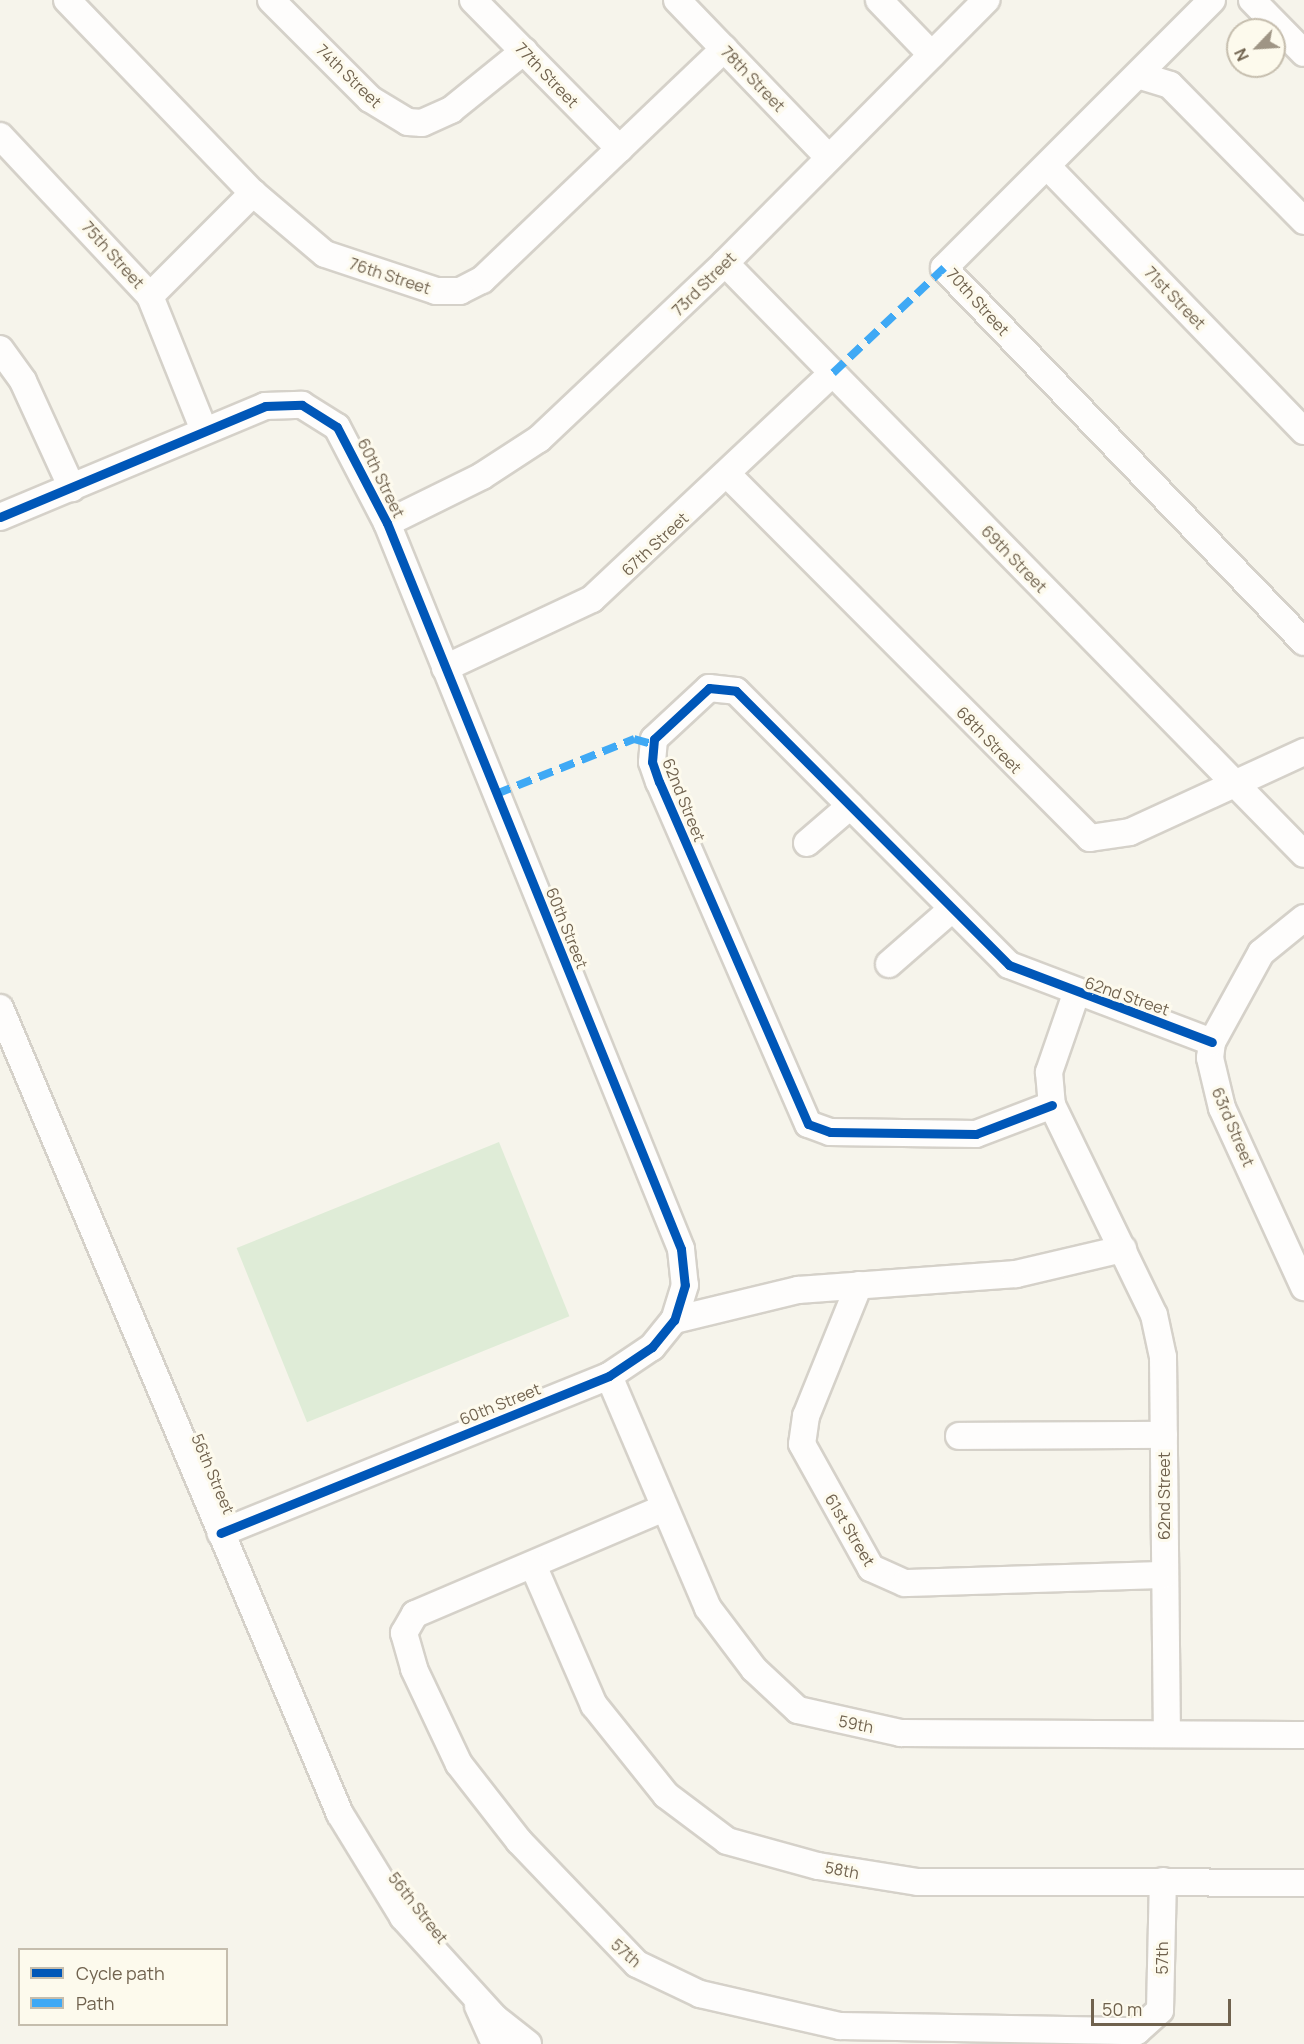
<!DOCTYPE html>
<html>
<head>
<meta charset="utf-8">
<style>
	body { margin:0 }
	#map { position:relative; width:1304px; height:2044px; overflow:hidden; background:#f6f4eb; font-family:Manrope,sans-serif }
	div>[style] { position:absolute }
	.green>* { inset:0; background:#dfecd7; transform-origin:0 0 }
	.roads { filter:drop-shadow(2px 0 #d5d1c9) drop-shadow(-2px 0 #d5d1c9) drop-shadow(0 2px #d5d1c9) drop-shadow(0 -2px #d5d1c9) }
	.minor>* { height:26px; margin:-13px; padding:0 13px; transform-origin:13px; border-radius:13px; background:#fefdfc }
	.quiet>* { height:8px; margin-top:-4px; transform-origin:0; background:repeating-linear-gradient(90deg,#3fa9f5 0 15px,transparent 0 23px) }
	.cycleway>* { height:9px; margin:-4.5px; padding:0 4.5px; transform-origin:4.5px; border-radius:4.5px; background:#0057b8 }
	span { translate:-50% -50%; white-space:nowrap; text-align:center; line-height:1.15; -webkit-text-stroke:6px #fdfaed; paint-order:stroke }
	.street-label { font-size:16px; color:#70624e }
	.legend { position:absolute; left:18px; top:1948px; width:210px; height:78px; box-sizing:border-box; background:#fdfaed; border:2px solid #c5bdad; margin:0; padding:8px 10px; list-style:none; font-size:18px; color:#70624e }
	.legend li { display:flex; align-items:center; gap:12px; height:30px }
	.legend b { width:30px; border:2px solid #c5bdad }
	.north { position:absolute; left:1226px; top:18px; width:60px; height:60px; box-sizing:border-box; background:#fdfaed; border:2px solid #c5bdad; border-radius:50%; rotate:245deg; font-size:16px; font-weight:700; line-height:24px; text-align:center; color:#70624e }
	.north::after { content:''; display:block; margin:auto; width:21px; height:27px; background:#9f9585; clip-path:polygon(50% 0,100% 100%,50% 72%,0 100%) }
	.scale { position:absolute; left:1091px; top:1999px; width:140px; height:27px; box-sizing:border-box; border:3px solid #70624e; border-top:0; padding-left:8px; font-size:18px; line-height:21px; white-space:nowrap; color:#70624e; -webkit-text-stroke:4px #fdfaed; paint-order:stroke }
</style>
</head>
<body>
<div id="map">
	<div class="green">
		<i style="left:499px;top:1142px;width:188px;height:283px;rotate:68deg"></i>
	</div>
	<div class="roads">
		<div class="minor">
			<i style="left:67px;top:0;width:268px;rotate:46.1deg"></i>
			<i style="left:253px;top:193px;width:94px;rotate:40.3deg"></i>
			<i style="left:325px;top:254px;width:117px;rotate:18.4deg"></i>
			<i style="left:436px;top:291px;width:24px"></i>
			<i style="left:460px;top:291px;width:25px;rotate:-27deg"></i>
			<i style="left:482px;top:280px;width:335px;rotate:-43.7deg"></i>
			<i style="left:271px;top:0;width:140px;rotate:45deg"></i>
			<i style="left:370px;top:99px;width:44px;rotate:31.2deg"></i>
			<i style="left:408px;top:122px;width:14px;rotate:4deg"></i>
			<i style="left:422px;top:123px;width:32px;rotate:-24deg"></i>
			<i style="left:451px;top:110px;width:94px;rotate:-38.9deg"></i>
			<i style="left:473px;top:0;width:209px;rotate:45.4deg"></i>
			<i style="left:677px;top:0;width:219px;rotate:46.1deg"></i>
			<i style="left:879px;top:0;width:76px;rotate:46.1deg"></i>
			<i style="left:1212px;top:0;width:379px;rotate:135deg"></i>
			<i style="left:944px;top:268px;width:519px;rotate:46.09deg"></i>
			<i style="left:1252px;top:0;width:74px;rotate:45.5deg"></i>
			<i style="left:1141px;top:76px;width:30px;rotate:17deg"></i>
			<i style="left:1170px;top:85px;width:191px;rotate:45.4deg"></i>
			<i style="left:0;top:136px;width:219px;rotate:46.8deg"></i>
			<i style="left:150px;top:296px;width:144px;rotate:68.1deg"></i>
			<i style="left:1047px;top:166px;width:369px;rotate:45.9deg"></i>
			<i style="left:725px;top:263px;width:827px;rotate:45.59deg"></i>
			<i style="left:150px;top:296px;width:146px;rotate:-45deg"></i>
			<i style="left:0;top:349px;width:39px;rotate:54deg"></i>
			<i style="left:23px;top:381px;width:118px;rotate:65.4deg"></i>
			<i style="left:727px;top:474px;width:514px;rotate:45.08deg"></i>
			<i style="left:1090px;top:838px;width:40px;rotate:-8.5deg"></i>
			<i style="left:1130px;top:832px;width:192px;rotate:-24.7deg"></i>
			<i style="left:0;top:517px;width:287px;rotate:-22.7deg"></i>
			<i style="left:265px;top:406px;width:37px;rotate:-2deg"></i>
			<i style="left:302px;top:405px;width:41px;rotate:32.2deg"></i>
			<i style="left:337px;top:427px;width:108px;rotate:62.5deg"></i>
			<i style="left:387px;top:523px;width:783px;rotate:67.95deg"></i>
			<i style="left:681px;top:1249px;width:36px;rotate:84deg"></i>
			<i style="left:685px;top:1285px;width:37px;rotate:107deg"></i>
			<i style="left:674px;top:1320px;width:35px;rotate:129deg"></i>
			<i style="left:652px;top:1347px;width:52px;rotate:146deg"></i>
			<i style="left:609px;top:1376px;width:419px;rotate:158deg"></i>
			<i style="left:387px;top:523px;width:106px;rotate:-26.3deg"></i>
			<i style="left:482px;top:476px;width:68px;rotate:-33deg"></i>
			<i style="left:539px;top:439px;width:256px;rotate:-43.4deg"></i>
			<i style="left:725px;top:263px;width:371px;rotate:-45.2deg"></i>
			<i style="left:445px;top:668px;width:162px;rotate:-25.1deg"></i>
			<i style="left:592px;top:599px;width:330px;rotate:-43.2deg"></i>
			<i style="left:807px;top:843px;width:57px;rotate:-40.7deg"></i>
			<i style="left:1304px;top:918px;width:55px;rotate:140.9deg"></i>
			<i style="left:1261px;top:953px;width:102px;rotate:118.8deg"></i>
			<i style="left:1212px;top:1042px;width:16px;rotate:97deg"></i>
			<i style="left:1210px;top:1058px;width:51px;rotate:76.5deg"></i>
			<i style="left:1222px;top:1108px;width:197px;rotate:65.4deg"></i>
			<i style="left:889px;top:964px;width:82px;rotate:-41.1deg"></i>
			<i style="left:1076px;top:994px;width:83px;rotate:109.1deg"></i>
			<i style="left:1049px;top:1072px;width:33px;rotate:85deg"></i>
			<i style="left:1052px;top:1105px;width:233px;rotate:64.1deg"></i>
			<i style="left:1154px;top:1315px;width:43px;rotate:77.9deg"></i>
			<i style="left:1163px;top:1357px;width:375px;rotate:89.4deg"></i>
			<i style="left:0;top:1008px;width:875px;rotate:67.13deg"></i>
			<i style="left:340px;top:1814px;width:121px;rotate:58.5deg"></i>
			<i style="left:403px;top:1917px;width:137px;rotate:47.7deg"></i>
			<i style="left:495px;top:2018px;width:42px;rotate:38.2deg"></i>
			<i style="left:1052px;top:1105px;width:81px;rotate:159.1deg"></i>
			<i style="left:976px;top:1134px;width:146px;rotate:-179.2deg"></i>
			<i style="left:830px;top:1132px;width:23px;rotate:-160deg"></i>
			<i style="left:808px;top:1124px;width:373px;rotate:-113.5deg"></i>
			<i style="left:659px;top:782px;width:21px;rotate:-109deg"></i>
			<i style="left:652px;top:762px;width:23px;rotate:-85deg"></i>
			<i style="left:654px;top:739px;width:75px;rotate:-42.8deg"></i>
			<i style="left:709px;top:688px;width:27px;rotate:6deg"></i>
			<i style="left:736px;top:691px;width:387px;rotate:45.1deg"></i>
			<i style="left:1009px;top:965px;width:217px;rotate:20.8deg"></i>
			<i style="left:859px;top:1285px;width:141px;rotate:112deg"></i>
			<i style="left:806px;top:1416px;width:28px;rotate:98deg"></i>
			<i style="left:802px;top:1444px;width:142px;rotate:60.9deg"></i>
			<i style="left:871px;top:1568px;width:37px;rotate:24deg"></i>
			<i style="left:905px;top:1583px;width:259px;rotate:-1.8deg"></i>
			<i style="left:674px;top:1320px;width:128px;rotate:-13.6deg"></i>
			<i style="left:798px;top:1290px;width:219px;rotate:-4.2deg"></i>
			<i style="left:1016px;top:1274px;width:110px;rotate:-13.2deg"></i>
			<i style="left:609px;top:1376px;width:252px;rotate:66.9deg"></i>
			<i style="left:708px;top:1608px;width:76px;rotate:53deg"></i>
			<i style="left:754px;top:1669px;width:60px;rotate:43deg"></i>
			<i style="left:798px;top:1710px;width:106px;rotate:12.6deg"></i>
			<i style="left:901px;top:1733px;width:403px;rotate:0.3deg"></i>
			<i style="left:959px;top:1436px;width:205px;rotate:-0.3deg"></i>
			<i style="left:664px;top:1508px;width:271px;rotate:156.9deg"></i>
			<i style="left:415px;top:1614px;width:22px;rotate:120deg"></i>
			<i style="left:404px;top:1633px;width:37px;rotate:74deg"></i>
			<i style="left:414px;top:1669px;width:105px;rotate:64.7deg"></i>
			<i style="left:459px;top:1764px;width:98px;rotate:52.1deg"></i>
			<i style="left:519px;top:1841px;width:170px;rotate:46.2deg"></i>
			<i style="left:637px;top:1964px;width:70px;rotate:25.5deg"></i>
			<i style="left:700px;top:1994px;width:144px;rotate:12.9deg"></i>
			<i style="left:840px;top:2026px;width:297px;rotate:1deg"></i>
			<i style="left:1137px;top:2031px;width:31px;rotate:-42deg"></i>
			<i style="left:1160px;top:2010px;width:129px;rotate:-88.7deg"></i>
			<i style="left:533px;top:1565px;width:153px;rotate:66.5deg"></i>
			<i style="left:594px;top:1705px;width:115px;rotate:51.3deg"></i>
			<i style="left:666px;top:1795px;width:76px;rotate:37deg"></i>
			<i style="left:727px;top:1841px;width:94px;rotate:15.4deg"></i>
			<i style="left:818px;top:1866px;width:101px;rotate:9.1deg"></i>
			<i style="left:918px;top:1882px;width:386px;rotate:0.1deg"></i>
			<i style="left:478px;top:2006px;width:42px;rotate:65.9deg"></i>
		</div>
	</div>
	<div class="quiet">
		<i style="left:833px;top:373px;width:153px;rotate:-43.4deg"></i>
		<i style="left:496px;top:794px;width:149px;rotate:-21.7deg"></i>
		<i style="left:634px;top:739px;width:18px;rotate:16deg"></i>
	</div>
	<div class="cycleway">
		<i style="left:0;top:517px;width:287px;rotate:-22.7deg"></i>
		<i style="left:265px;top:406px;width:37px;rotate:-2deg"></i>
		<i style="left:302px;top:405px;width:41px;rotate:32.2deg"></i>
		<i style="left:337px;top:427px;width:108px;rotate:62.5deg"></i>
		<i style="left:387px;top:523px;width:783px;rotate:67.95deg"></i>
		<i style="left:681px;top:1249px;width:36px;rotate:84deg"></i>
		<i style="left:685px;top:1285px;width:37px;rotate:107deg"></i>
		<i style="left:674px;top:1320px;width:35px;rotate:129deg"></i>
		<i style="left:652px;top:1347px;width:52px;rotate:146deg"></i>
		<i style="left:609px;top:1376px;width:419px;rotate:158deg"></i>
		<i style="left:1052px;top:1105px;width:81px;rotate:159.1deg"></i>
		<i style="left:976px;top:1134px;width:146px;rotate:-179.2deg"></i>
		<i style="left:830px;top:1132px;width:23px;rotate:-160deg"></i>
		<i style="left:808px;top:1124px;width:373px;rotate:-113.5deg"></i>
		<i style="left:659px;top:782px;width:21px;rotate:-109deg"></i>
		<i style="left:652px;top:762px;width:23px;rotate:-85deg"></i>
		<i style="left:654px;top:739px;width:75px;rotate:-42.8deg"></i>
		<i style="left:709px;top:688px;width:27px;rotate:6deg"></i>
		<i style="left:736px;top:691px;width:387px;rotate:45.1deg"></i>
		<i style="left:1009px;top:965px;width:217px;rotate:20.8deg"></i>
	</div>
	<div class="street-label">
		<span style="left:547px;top:75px;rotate:46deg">77th Street</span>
		<span style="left:349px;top:76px;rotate:44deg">74th Street</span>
		<span style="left:753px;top:79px;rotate:46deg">78th Street</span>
		<span style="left:113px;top:255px;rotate:48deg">75th Street</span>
		<span style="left:390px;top:276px;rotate:18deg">76th Street</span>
		<span style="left:704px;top:284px;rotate:-45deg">73rd Street</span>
		<span style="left:1175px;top:298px;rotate:46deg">71st Street</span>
		<span style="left:978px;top:302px;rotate:48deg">70th Street</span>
		<span style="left:381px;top:478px;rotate:64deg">60th Street</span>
		<span style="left:655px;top:544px;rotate:-43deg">67th Street</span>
		<span style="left:1014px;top:559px;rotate:46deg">69th Street</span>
		<span style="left:989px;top:740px;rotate:46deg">68th Street</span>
		<span style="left:684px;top:800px;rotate:68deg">62nd Street</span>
		<span style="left:567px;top:928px;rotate:68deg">60th Street</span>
		<span style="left:1127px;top:996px;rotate:19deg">62nd Street</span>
		<span style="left:1233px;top:1127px;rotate:67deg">63rd Street</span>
		<span style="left:500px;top:1404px;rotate:-22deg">60th Street</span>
		<span style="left:213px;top:1474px;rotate:67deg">56th Street</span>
		<span style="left:1164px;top:1496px;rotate:-90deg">62nd Street</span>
		<span style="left:850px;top:1530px;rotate:59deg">61st Street</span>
		<span style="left:856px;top:1724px;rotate:11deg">59th</span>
		<span style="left:842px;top:1870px;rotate:11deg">58th</span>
		<span style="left:418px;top:1908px;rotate:52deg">56th Street</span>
		<span style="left:626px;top:1953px;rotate:41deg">57th</span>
		<span style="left:1162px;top:1958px;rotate:-90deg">57th</span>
	</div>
	<ul class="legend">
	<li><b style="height:8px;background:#0057b8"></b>Cycle path</li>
	<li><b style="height:8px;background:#3fa9f5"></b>Path</li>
	</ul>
	<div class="north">N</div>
	<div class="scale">50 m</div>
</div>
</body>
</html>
